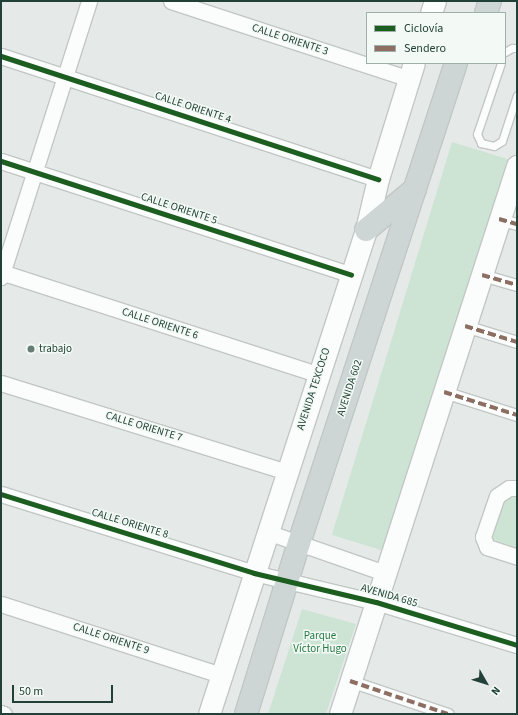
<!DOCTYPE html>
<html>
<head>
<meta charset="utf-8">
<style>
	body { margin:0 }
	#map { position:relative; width:518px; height:715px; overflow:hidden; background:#e5eae8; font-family:"Source Sans 3",sans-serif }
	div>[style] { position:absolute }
	.green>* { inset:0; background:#cde4d4; transform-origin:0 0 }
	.roads { filter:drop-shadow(1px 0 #c2c7c5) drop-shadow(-1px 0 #c2c7c5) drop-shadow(0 1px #c2c7c5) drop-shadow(0 -1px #c2c7c5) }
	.service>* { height:7px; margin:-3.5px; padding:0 3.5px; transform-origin:3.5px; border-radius:3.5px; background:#fbfcfc }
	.pedestrian>* { height:11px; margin:-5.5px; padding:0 5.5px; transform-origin:5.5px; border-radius:5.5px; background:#fbfcfc }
	.minor>* { height:15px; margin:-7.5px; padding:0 7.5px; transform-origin:7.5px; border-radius:7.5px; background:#fbfcfc }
	.secondary>* { height:21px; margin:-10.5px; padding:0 10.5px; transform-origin:10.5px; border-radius:10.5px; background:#fbfcfc }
	.primary>* { height:22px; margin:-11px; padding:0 11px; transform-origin:11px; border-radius:11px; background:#cdd6d4 }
	.quiet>* { height:4px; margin-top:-2px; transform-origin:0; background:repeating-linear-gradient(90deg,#8d6e63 0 8px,transparent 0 12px) }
	.cycleway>* { height:5px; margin:-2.5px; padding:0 2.5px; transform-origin:2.5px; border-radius:2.5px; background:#1b5e20 }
	.dots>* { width:11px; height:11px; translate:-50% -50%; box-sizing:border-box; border:2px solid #f3faf6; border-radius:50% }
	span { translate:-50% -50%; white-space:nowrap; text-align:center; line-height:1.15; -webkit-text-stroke:3px #f3faf6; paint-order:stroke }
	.street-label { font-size:11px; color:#214037 }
	.poi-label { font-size:11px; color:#214037 }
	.left { translate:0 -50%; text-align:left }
	.park-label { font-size:11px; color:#287a45 }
	.frame { position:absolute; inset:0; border:2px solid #214037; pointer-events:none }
	.legend { position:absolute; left:366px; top:12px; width:140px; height:52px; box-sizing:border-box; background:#f3faf6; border:1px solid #9fb0aa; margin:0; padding:5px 7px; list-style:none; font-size:12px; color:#214037 }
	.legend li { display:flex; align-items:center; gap:8px; height:20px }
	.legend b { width:20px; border:1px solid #9fb0aa }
	.north { position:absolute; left:466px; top:663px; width:40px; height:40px; -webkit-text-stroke:3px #f3faf6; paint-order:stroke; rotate:129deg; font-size:11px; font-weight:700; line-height:16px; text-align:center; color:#214037 }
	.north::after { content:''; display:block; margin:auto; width:14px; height:18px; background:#214037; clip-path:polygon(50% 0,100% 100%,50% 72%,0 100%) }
	.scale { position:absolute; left:12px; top:685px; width:101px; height:18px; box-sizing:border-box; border:2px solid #214037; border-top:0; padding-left:5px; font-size:12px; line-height:14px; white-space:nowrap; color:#214037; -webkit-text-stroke:3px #f3faf6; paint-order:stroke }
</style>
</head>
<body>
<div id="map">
	<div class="green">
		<i style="left:452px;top:142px;width:58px;height:411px;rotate:17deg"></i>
		<i style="clip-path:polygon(507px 493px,517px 497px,517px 548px,491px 539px)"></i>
		<i style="clip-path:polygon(302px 609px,356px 624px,326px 714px,268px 714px)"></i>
	</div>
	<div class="roads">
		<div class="service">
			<i style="left:505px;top:52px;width:8px;rotate:-30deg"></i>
			<i style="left:512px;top:48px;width:5px"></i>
			<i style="left:501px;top:63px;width:75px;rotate:108.7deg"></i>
			<i style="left:477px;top:134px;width:10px;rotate:66deg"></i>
			<i style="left:481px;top:143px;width:13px;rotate:13deg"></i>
			<i style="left:494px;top:146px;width:9px;rotate:-32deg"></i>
			<i style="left:502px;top:141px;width:48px;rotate:-71.9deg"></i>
		</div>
		<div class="pedestrian">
			<i style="left:499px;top:219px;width:19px;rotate:16deg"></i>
			<i style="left:482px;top:275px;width:36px;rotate:16deg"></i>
			<i style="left:465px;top:326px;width:54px;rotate:17.1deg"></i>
			<i style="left:444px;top:392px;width:77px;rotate:17.5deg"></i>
			<i style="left:350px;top:681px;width:103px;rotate:18.6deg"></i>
		</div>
		<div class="minor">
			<i style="left:171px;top:1px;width:250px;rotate:18.1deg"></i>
			<i style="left:1px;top:56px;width:397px;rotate:18.1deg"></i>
			<i style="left:1px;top:161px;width:368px;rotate:18deg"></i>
			<i style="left:1px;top:272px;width:334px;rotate:17.9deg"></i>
			<i style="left:1px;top:277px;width:290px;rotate:-72.3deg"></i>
			<i style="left:1px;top:383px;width:300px;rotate:17.3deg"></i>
			<i style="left:517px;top:488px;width:8px;rotate:180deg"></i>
			<i style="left:509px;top:488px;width:14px;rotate:146deg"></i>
			<i style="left:497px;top:496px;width:43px;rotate:108.9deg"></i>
			<i style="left:483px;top:537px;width:11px;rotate:68deg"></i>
			<i style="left:487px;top:547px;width:32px;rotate:18deg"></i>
			<i style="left:1px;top:494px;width:265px;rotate:17.3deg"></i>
			<i style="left:254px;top:573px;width:125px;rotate:13.4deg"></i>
			<i style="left:376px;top:602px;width:147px;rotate:17deg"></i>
			<i style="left:267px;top:532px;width:125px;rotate:19.2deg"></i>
			<i style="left:1px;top:604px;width:231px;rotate:17.9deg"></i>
			<i style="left:1px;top:713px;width:3px;rotate:18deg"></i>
		</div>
		<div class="secondary">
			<i style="left:431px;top:13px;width:13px;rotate:-72deg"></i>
			<i style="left:209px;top:714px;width:509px;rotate:-72.03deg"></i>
			<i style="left:366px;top:230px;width:52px;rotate:-76.8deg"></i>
			<i style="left:378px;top:179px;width:121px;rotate:-72.8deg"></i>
			<i style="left:340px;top:714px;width:576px;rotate:-72.1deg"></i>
		</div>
		<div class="primary">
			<i style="left:486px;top:13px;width:13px;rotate:-72deg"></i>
			<i style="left:366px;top:230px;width:64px;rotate:-39.9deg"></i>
			<i style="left:246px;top:714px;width:179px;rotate:-72.8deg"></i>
			<i style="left:299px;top:543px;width:505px;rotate:-71.89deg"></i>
		</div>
	</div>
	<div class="quiet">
		<i style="left:499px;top:219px;width:19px;rotate:16deg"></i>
		<i style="left:482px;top:275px;width:36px;rotate:16deg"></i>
		<i style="left:465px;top:326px;width:54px;rotate:17.1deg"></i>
		<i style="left:444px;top:392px;width:77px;rotate:17.5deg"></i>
		<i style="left:350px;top:681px;width:103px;rotate:18.6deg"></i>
	</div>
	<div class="cycleway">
		<i style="left:1px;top:56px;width:397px;rotate:18.1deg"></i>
		<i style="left:1px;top:161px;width:368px;rotate:18deg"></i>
		<i style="left:1px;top:494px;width:265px;rotate:17.3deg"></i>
		<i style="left:254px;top:573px;width:125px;rotate:13.4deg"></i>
		<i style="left:376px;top:602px;width:147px;rotate:17deg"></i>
	</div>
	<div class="dots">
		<i style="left:31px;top:349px;background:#667c75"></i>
	</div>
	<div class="street-label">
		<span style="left:290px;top:40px;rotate:18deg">CALLE ORIENTE 3</span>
		<span style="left:193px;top:108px;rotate:18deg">CALLE ORIENTE 4</span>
		<span style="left:179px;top:209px;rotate:18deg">CALLE ORIENTE 5</span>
		<span style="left:160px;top:324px;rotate:18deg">CALLE ORIENTE 6</span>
		<span style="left:350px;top:388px;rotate:-72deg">AVENIDA 602</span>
		<span style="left:314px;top:389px;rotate:-72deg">AVENIDA TEXCOCO</span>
		<span style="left:144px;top:427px;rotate:17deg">CALLE ORIENTE 7</span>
		<span style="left:130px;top:524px;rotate:17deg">CALLE ORIENTE 8</span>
		<span style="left:389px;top:596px;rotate:16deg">AVENIDA 685</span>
		<span style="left:111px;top:639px;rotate:18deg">CALLE ORIENTE 9</span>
	</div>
	<div class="poi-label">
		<span class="left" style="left:39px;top:349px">trabajo</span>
	</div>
	<div class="park-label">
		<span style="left:320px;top:643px">Parque<br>Víctor Hugo</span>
	</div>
	<div class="frame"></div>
	<ul class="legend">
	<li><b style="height:5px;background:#1b5e20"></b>Ciclovía</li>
	<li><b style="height:5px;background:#8d6e63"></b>Sendero</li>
	</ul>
	<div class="north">N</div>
	<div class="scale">50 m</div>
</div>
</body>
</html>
